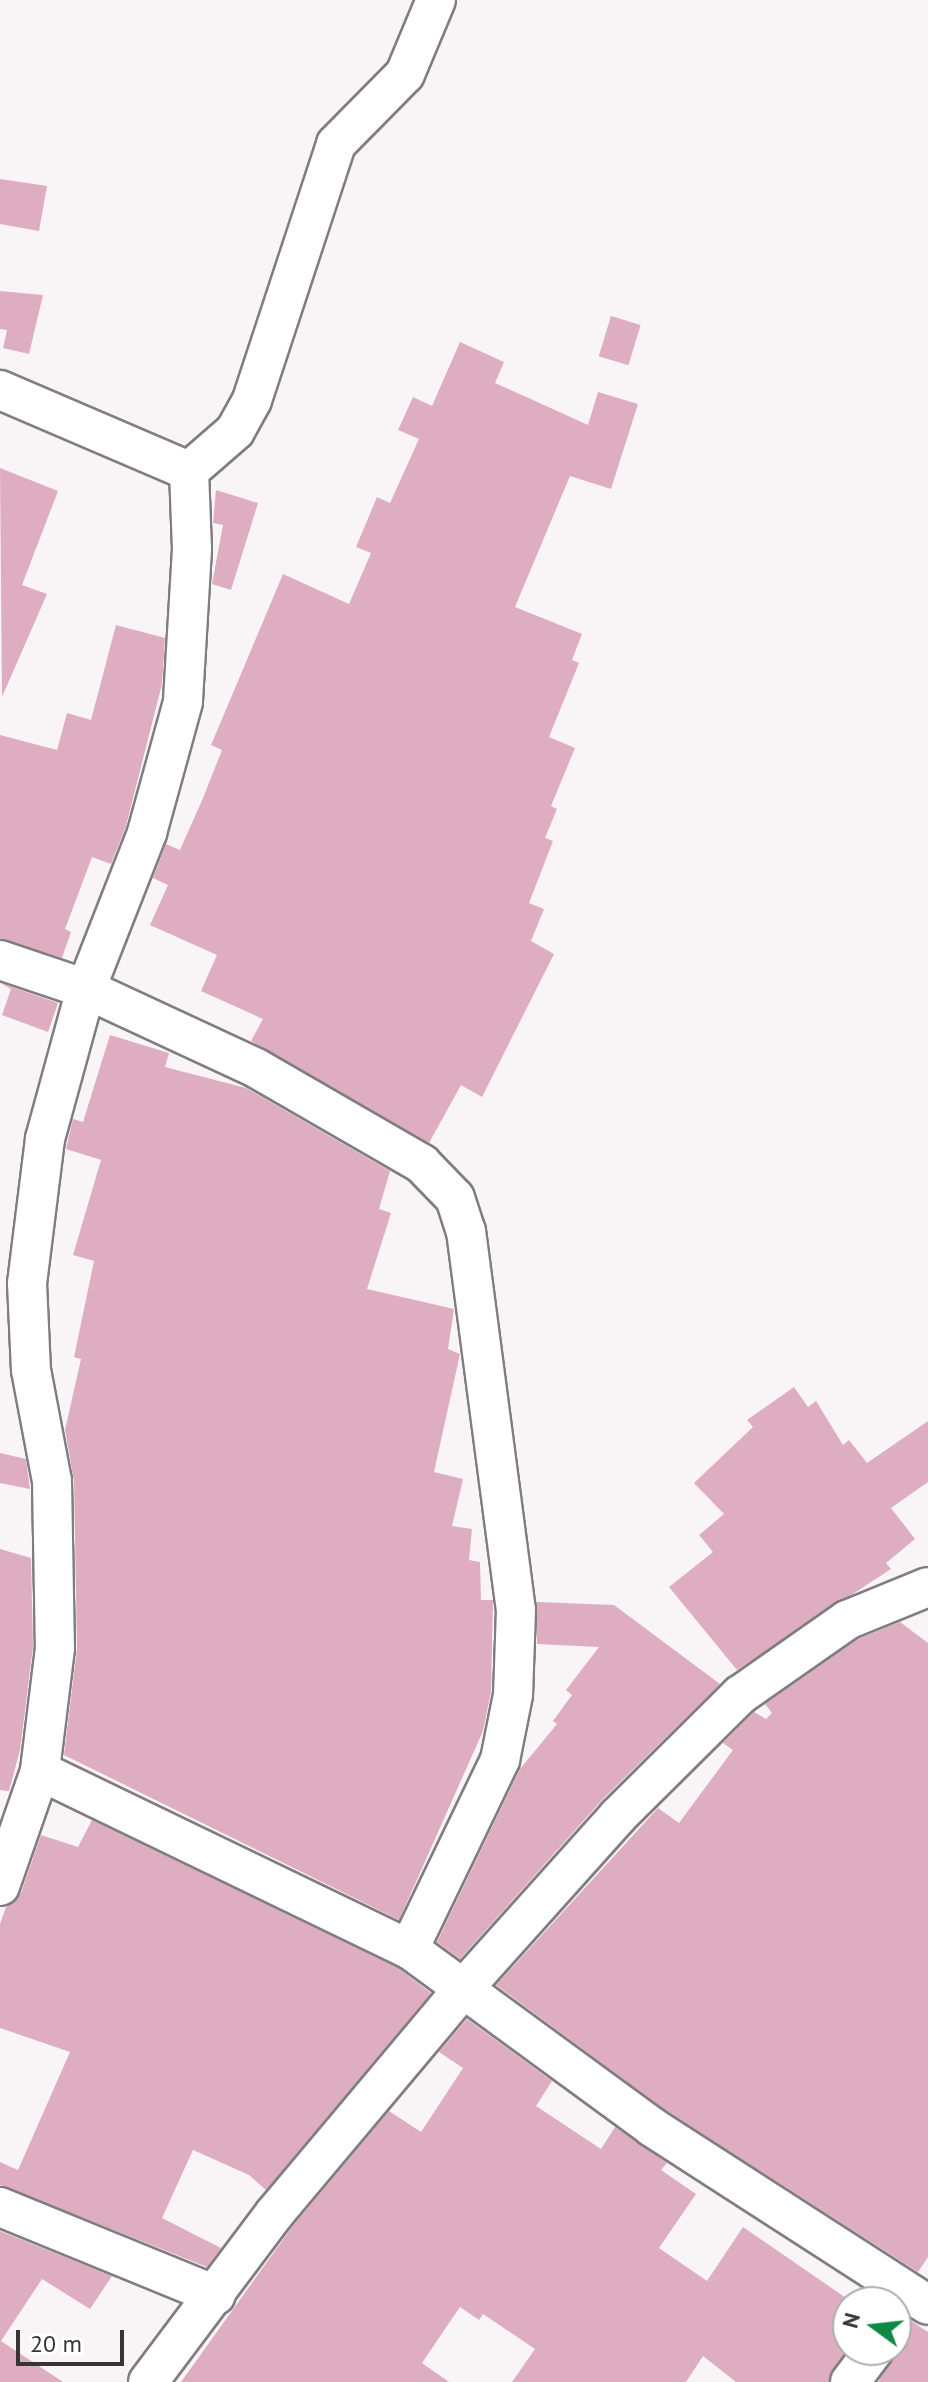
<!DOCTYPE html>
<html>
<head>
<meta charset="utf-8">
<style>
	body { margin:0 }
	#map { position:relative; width:928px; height:2382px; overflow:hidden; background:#f9f5f6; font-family:"PT Sans",sans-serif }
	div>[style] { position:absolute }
	.building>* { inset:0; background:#dfadc1; transform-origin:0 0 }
	.roads { filter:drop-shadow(2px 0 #817d7f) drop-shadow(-2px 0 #817d7f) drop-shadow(0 2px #817d7f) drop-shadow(0 -2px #817d7f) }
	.minor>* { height:38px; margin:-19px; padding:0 19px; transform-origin:19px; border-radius:19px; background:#fff }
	span { translate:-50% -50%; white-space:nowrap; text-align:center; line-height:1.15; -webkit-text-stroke:8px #fff; paint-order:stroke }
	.north { position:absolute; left:832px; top:2286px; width:80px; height:80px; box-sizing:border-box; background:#fff; border:2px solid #afaeaf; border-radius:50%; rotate:285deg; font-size:22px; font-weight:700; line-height:32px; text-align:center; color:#373536 }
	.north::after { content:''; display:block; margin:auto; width:28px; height:36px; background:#0f8a46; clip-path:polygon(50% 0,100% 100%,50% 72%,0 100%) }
	.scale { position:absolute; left:16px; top:2330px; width:108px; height:36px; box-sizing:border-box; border:4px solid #373536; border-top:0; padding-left:10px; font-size:24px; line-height:28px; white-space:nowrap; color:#373536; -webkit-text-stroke:6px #fff; paint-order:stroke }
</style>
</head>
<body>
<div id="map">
	<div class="building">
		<i style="clip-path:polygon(0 179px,47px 186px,39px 231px,0 224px)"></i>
		<i style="clip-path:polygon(0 291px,43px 295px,29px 354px,3px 348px,7px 330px,0 329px)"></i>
		<i style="left:611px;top:316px;width:31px;height:42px;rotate:17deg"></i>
		<i style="clip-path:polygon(460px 342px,504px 362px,495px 383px,588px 425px,598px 392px,638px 404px,611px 489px,570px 476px,515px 607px,582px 634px,572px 660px,579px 663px,549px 737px,575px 748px,551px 806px,557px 809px,545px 838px,553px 841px,529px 903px,544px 909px,531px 941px,554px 954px,482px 1097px,461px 1085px,429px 1143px,251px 1041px,263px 1019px,201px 991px,217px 955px,150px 925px,168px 885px,153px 878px,166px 844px,180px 850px,203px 798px,222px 750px,211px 745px,283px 574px,349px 604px,371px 553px,356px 547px,377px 497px,390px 503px,419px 439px,398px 430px,413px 397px,432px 406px)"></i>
		<i style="clip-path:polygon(0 468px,58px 491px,22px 585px,47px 594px,2px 697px)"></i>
		<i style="clip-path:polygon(216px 490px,258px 503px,231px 590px,212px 584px,223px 525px,213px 523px)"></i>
		<i style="clip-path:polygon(116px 625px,165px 638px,162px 684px,126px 826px,111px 864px,92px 857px,65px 929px,71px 932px,62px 958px,0 939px,0 735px,57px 750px,67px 713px,91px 720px)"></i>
		<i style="clip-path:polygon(0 983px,58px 1003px,48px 1032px,2px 1015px,11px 989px)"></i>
		<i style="clip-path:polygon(110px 1035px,169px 1053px,165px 1067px,246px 1088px,390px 1171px,379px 1209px,391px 1213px,367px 1289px,454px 1309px,448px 1349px,460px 1354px,434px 1472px,463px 1479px,452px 1526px,472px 1529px,469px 1560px,480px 1562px,481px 1600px,493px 1600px,491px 1692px,483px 1731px,399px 1920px,64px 1755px,77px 1648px,74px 1481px,65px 1430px,81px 1359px,74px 1357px,94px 1261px,73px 1255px,101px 1160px,66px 1149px,73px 1119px,83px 1122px)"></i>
		<i style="clip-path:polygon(794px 1387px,808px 1407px,816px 1401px,843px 1445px,849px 1440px,867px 1463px,928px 1421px,928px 1482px,891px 1508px,915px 1539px,886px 1563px,891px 1569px,737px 1670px,669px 1587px,713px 1552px,699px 1535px,724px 1514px,694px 1483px,753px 1427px,747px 1420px)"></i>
		<i style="clip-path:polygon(0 1453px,26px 1459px,30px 1489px,0 1483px)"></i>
		<i style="clip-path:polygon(0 1549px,31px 1558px,33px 1647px,20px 1750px,9px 1791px,0 1790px)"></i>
		<i style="clip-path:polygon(537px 1602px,614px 1605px,720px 1684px,602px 1800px,460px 1959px,437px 1942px,520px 1769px,557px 1724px,553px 1721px,572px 1695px,566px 1690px,599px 1647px,537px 1644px)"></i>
		<i style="clip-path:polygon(900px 1622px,928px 1643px,928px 2257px,918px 2272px,664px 2109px,496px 1985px,658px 1808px,679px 1823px,733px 1750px,723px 1743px,754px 1712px,766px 1719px,772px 1713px,765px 1704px,858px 1639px)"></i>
		<i style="clip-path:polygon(92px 1820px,398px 1968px,431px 1993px,266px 2190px,249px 2175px,193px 2150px,162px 2218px,221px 2248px,207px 2267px,0 2185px,0 2162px,18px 2170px,70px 2052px,0 2028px,0 1924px,6px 1907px,21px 1893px,41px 1835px,78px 1847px)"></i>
		<i style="clip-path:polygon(467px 2019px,552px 2081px,536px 2106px,601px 2149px,615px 2127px,667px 2163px,661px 2170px,696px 2194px,659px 2248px,707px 2281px,743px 2227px,852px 2302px,848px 2348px,828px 2382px,736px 2382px,703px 2356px,686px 2382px,512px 2382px,535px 2349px,483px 2314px,479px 2320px,460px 2307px,422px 2363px,449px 2382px,181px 2382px,292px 2227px,389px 2111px,421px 2132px,463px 2068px,439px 2052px)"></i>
		<i style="clip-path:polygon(0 2231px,112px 2276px,90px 2309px,42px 2279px,1px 2341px,63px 2382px,0 2382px)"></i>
		<i style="clip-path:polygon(896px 2311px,928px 2332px,928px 2382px,878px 2382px,896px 2353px)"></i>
	</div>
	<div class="roads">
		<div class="minor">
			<i style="left:0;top:390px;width:206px;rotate:23.2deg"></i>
			<i style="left:189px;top:471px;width:78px;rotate:87.8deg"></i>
			<i style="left:192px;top:549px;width:153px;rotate:93.4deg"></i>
			<i style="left:183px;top:702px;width:136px;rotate:105.4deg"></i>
			<i style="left:147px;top:833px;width:168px;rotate:111.4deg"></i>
			<i style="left:86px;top:989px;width:156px;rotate:105.3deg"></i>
			<i style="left:45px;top:1139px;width:145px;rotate:97.1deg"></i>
			<i style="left:27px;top:1283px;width:87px;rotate:87.4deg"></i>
			<i style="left:31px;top:1370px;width:113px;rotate:79.3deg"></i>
			<i style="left:52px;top:1481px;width:167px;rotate:89deg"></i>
			<i style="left:55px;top:1648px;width:124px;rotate:97deg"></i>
			<i style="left:189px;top:471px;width:61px;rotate:-41deg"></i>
			<i style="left:235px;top:431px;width:35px;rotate:-61deg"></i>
			<i style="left:252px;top:400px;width:269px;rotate:-71.8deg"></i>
			<i style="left:336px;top:144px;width:98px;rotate:-45.4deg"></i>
			<i style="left:405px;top:74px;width:80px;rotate:-67.3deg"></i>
			<i style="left:0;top:960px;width:91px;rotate:18.6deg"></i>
			<i style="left:86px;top:989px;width:187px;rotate:24.9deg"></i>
			<i style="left:256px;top:1068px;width:192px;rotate:30deg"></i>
			<i style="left:422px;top:1164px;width:47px;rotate:45.9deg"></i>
			<i style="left:455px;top:1198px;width:35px;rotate:72deg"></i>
			<i style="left:466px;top:1231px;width:382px;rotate:82.5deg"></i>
			<i style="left:516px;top:1610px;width:85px;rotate:92deg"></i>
			<i style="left:513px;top:1695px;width:66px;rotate:101.3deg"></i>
			<i style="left:500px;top:1760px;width:210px;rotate:115.7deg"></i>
			<i style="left:0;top:1886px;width:122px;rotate:-70.8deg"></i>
			<i style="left:40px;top:1771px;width:410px;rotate:25.8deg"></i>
			<i style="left:409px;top:1949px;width:301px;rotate:36.2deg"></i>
			<i style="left:652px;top:2127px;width:328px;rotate:32.8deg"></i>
			<i style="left:0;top:2207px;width:233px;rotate:22.2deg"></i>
			<i style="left:148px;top:2382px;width:211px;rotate:-53.1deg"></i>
			<i style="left:275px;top:2213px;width:292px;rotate:-50deg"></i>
			<i style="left:463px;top:1989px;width:232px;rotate:-48.1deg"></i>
			<i style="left:618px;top:1816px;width:172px;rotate:-44.8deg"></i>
			<i style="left:740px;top:1695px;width:131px;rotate:-35deg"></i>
			<i style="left:847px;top:1620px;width:87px;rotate:-22.2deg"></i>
			<i style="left:850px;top:2382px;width:40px;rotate:-53deg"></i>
		</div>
	</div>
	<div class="north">N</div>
	<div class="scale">20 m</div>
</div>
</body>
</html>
